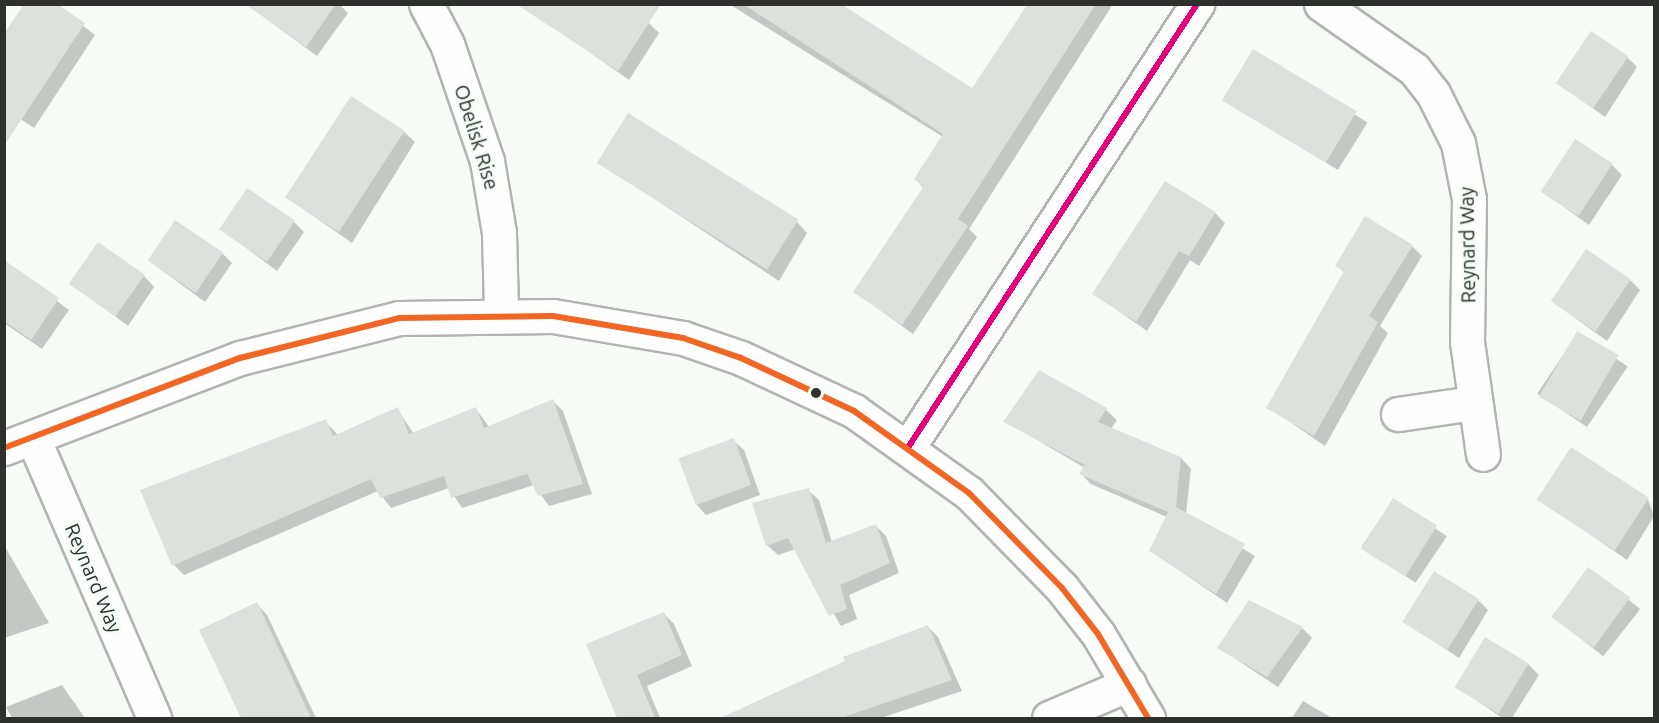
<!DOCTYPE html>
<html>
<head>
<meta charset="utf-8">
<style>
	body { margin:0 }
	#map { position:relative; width:1659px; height:723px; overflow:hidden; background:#f6fbf6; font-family:Ubuntu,sans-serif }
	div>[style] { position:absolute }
	.shadow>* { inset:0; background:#0003; transform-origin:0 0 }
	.building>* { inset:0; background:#dde1de; transform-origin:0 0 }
	.roads { filter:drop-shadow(2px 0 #b1b4b1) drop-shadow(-2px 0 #b1b4b1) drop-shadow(0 2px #b1b4b1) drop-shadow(0 -2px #b1b4b1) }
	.minor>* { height:33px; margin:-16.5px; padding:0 16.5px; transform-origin:16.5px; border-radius:16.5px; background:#fefefe }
	.bus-1>* { height:6px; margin:-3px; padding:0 3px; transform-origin:3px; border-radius:3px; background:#e5007d }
	.bus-2>* { height:6px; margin:-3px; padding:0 3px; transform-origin:3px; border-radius:3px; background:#f26522 }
	.dots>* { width:16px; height:16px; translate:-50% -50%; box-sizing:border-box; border:3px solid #f4fdf5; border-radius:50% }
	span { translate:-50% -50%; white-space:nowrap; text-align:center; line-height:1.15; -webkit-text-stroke:5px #f4fdf5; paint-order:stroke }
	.street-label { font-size:20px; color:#2d302d }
	.frame { position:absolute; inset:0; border:6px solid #2d302d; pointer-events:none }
</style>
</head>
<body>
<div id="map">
	<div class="shadow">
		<i style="clip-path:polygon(54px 4px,95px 35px,34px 128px,16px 116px)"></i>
		<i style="clip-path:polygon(246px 4px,339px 4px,348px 13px,317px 56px)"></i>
		<i style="clip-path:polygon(729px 4px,835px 4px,972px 90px,1028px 4px,1113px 4px,969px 229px,977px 237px,913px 334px,855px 292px,924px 188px,915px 179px,943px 137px)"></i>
		<i style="clip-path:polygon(649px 23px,659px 33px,629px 80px,551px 25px)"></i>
		<i style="left:1253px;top:51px;width:135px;height:56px;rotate:32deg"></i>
		<i style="clip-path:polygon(1627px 57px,1637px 67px,1605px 117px,1558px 83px)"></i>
		<i style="clip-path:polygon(404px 132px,415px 142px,352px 243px,289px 199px)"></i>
		<i style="clip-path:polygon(600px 163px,797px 222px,807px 233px,779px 281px)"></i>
		<i style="clip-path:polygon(1612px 165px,1622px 175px,1589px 225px,1542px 191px)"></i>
		<i style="clip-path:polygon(1215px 213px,1225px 223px,1199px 266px,1190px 260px,1147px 331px,1094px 294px)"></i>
		<i style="clip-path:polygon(294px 222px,304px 232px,277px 271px,221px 229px)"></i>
		<i style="clip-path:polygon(1412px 246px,1422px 256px,1380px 326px,1388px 333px,1325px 446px,1268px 407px,1345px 273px,1337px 265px)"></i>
		<i style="clip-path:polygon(222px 253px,232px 263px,205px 302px,148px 260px)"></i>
		<i style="clip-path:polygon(13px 268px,69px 310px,42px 349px,4px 323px,4px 280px)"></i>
		<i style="clip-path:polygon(144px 276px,154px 287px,128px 326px,71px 283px)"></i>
		<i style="clip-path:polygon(1630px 280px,1640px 290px,1607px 341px,1553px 302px)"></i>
		<i style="left:1578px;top:333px;width:60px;height:73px;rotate:34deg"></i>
		<i style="clip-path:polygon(1039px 372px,1106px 410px,1117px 420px,1111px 429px,1181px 458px,1191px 469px,1186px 514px,1255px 556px,1227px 603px,1151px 551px,1167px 517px,1091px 484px,1081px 474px,1085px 468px,1005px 421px)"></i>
		<i style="clip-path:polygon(553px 401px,563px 411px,592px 494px,549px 506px,534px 485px,462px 508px,449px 488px,391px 508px,378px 491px,184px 575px,174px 565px,325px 421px,338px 435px,397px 409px,414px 434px,476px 409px,490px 428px)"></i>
		<i style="clip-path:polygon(733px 440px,744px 450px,760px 495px,706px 515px,696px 504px)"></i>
		<i style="clip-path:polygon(808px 490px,819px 500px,832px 542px,875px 525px,886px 536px,899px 573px,849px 595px,857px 619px,841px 626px,796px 549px,778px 555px,767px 545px)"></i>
		<i style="clip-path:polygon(1539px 499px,1648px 499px,1654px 516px,1627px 560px)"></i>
		<i style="left:1393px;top:500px;width:65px;height:56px;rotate:34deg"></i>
		<i style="clip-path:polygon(4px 545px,49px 623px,4px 638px)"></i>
		<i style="left:1589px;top:569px;width:65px;height:60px;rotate:38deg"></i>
		<i style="clip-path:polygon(1478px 600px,1488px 610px,1459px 658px,1405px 622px)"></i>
		<i style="clip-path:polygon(257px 604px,267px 615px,316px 718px,242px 718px,201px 630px)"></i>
		<i style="clip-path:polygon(664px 614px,674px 624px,692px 666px,647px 686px,660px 718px,619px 718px,588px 645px)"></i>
		<i style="clip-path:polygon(928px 627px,938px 637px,962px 691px,881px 718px,740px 718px,737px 712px)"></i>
		<i style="clip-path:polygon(1302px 628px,1312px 638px,1278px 687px,1219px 648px)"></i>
		<i style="clip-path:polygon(1528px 664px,1539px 675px,1512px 718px,1502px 718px,1456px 686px)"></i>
		<i style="clip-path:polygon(62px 685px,85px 718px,12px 718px,6px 707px)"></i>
		<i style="clip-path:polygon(1303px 701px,1332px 718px,1292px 718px)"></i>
	</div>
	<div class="building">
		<i style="clip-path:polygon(24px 4px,57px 4px,85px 23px,4px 146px,4px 34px)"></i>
		<i style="clip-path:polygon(245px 4px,336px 4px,306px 47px)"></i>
		<i style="clip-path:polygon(516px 4px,661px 4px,618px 71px)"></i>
		<i style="clip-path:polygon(743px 4px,841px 4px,972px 88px,1028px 4px,1096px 4px,958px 219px,968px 226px,902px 325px,853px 292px,924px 186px,914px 179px,943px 134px)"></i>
		<i style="left:1591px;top:31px;width:45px;height:63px;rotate:34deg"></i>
		<i style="left:1253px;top:49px;width:121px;height:60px;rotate:31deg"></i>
		<i style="left:351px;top:96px;width:64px;height:121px;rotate:33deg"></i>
		<i style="left:628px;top:113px;width:201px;height:59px;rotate:32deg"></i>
		<i style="left:1575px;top:139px;width:45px;height:63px;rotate:33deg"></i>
		<i style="clip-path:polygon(1165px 181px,1216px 212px,1189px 256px,1179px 251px,1136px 322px,1092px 294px)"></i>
		<i style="left:247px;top:188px;width:58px;height:50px;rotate:34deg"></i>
		<i style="clip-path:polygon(1365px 216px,1413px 245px,1369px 316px,1378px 322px,1314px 436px,1266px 408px,1344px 271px,1335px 266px)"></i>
		<i style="left:175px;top:220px;width:58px;height:49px;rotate:34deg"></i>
		<i style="left:98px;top:242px;width:57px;height:51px;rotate:35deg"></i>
		<i style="left:1586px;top:249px;width:54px;height:63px;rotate:34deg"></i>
		<i style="clip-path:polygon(4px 260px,59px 298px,31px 340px,4px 321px)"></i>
		<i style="left:1577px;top:331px;width:48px;height:76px;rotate:30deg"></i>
		<i style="clip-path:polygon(1039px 370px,1107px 408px,1098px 422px,1181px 457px,1176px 507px,1245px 544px,1216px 594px,1149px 551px,1168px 512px,1079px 474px,1085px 465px,1003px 422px)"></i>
		<i style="clip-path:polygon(553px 399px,583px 484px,538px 496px,527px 474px,451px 498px,444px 476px,380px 498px,371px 479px,172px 566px,140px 490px,326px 419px,333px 436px,398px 407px,409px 434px,476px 407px,484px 428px)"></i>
		<i style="left:734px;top:438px;width:50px;height:59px;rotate:70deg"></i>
		<i style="left:1571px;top:447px;width:93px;height:63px;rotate:33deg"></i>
		<i style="clip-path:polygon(809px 488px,826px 543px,876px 524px,890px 563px,840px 585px,847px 609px,829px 616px,788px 538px,766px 546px,752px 503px)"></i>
		<i style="left:1393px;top:498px;width:52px;height:60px;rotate:32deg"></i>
		<i style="left:1588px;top:567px;width:52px;height:62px;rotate:36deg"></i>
		<i style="left:1434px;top:571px;width:53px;height:60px;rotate:32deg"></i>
		<i style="clip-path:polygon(1249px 600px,1303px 627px,1267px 677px,1217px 648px)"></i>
		<i style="clip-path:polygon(257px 602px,311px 718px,241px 718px,199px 630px)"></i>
		<i style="clip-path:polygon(664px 612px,682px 655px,637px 675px,655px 718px,617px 718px,586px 644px)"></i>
		<i style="clip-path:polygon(928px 625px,952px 680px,841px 718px,720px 718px,845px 661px,843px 657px)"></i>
		<i style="left:1485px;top:637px;width:51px;height:59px;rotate:31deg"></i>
	</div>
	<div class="roads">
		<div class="minor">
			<i style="left:426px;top:4px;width:45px;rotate:62.3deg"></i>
			<i style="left:447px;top:44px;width:124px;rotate:71.1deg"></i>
			<i style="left:487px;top:161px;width:73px;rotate:80.5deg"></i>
			<i style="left:499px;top:233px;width:79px;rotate:88.5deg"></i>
			<i style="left:1321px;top:4px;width:113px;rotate:35deg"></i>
			<i style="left:1414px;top:69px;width:31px;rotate:52deg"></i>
			<i style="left:1433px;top:93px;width:56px;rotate:63.4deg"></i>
			<i style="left:1458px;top:143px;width:57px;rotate:78.9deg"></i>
			<i style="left:1469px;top:199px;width:143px;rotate:90.8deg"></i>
			<i style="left:1467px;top:342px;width:113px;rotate:81.9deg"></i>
			<i style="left:1398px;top:414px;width:76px;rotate:-8.3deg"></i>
			<i style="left:33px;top:438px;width:305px;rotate:66.6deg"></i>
			<i style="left:909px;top:446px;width:528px;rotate:-56.91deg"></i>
			<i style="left:4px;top:448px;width:253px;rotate:-20.9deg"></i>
			<i style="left:240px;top:358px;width:164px;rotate:-14.1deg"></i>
			<i style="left:399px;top:318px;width:154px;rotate:-0.7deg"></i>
			<i style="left:553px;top:316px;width:132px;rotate:9.6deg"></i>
			<i style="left:683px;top:338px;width:61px;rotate:19deg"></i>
			<i style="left:741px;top:358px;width:125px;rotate:25.1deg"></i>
			<i style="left:854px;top:411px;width:141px;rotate:35.5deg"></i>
			<i style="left:969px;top:493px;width:133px;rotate:45.6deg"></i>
			<i style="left:1062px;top:588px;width:58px;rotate:52deg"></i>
			<i style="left:1098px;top:634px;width:98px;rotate:59.2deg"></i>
			<i style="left:1049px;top:718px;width:87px;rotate:-23deg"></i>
		</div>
	</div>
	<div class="bus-1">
		<i style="left:909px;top:446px;width:528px;rotate:-56.91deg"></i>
	</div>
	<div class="bus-2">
		<i style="left:4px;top:448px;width:253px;rotate:-20.9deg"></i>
		<i style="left:240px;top:358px;width:164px;rotate:-14.1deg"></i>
		<i style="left:399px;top:318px;width:154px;rotate:-0.7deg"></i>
		<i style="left:553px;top:316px;width:132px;rotate:9.6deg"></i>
		<i style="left:683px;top:338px;width:61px;rotate:19deg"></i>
		<i style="left:741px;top:358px;width:125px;rotate:25.1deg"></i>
		<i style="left:854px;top:411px;width:141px;rotate:35.5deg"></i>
		<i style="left:969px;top:493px;width:133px;rotate:45.6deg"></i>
		<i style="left:1062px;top:588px;width:58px;rotate:52deg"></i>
		<i style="left:1098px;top:634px;width:98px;rotate:59.2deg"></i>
	</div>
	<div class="dots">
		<i style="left:816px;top:393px;background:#2d302d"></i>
	</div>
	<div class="street-label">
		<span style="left:477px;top:137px;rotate:73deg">Obelisk Rise</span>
		<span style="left:1467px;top:245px;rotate:-91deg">Reynard Way</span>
		<span style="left:94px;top:578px;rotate:67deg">Reynard Way</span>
	</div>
	<div class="frame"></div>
</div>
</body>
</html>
